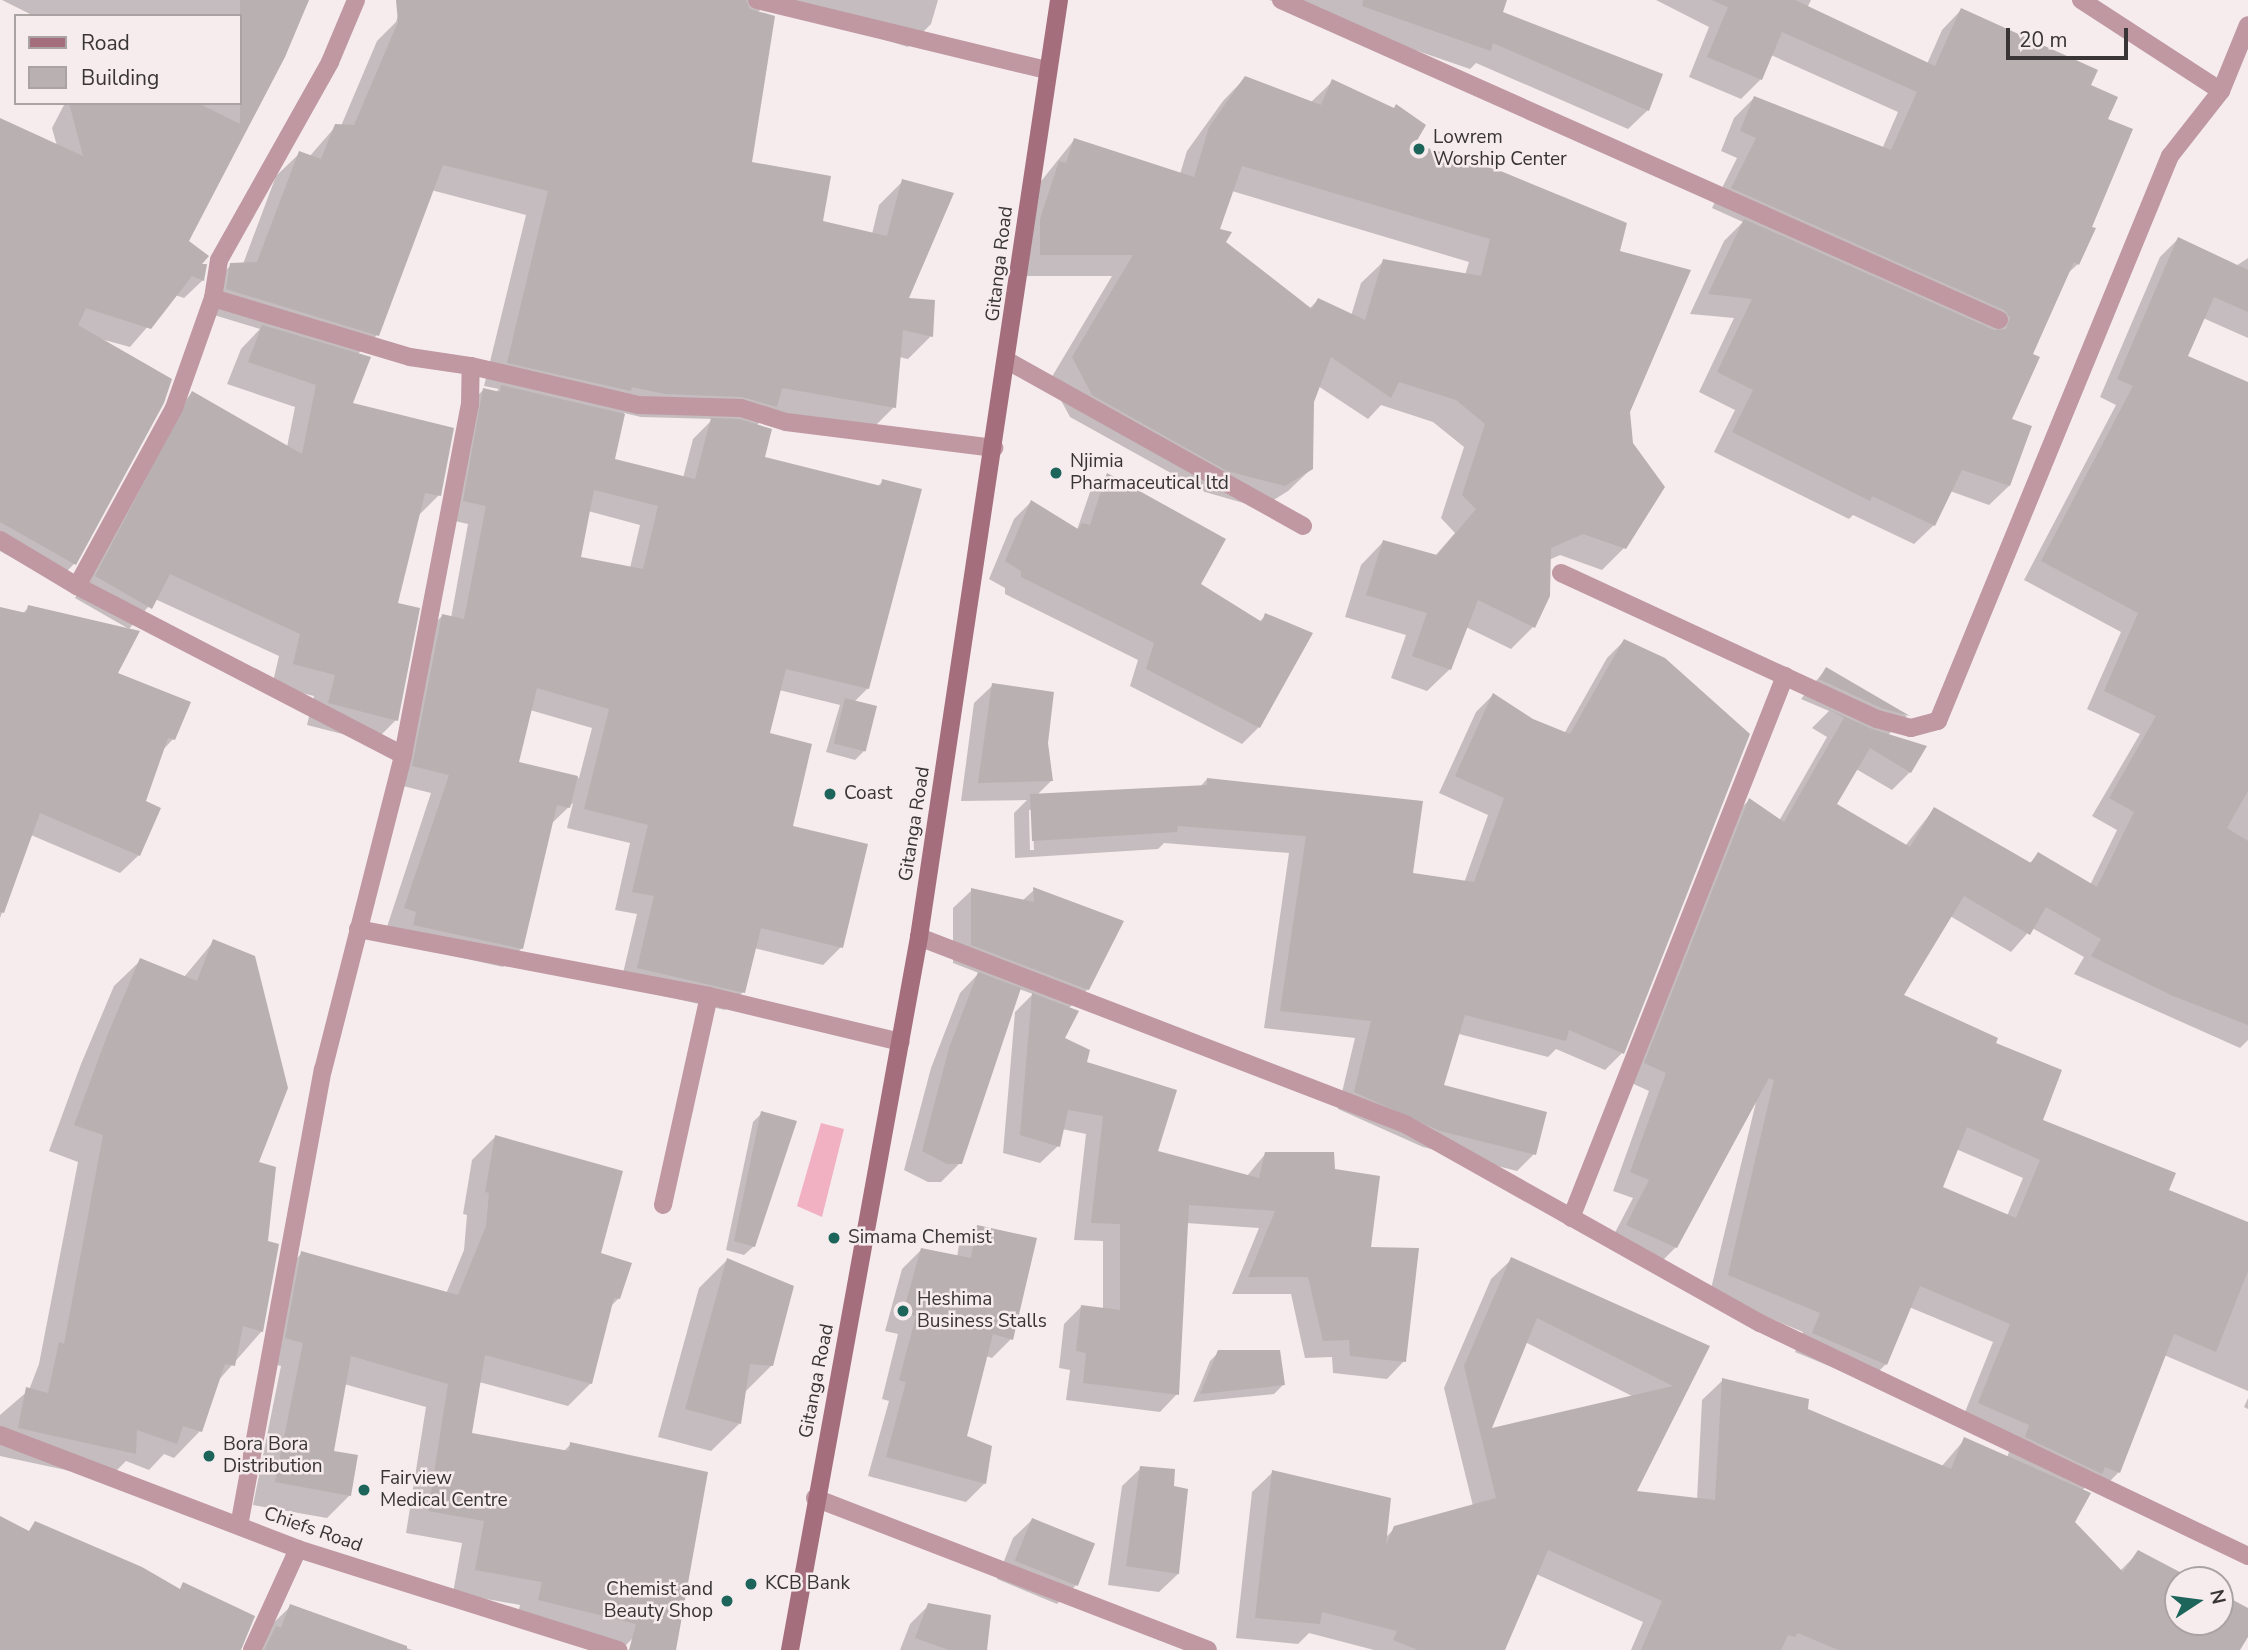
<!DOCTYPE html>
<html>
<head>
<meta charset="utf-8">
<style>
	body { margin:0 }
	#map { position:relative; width:2248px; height:1650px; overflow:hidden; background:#f6ecee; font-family:"Nunito Sans",sans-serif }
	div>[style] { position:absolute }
	.green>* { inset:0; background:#f1b1c2 }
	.shadow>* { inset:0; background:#0003 }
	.building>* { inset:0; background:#b9b0b2; transform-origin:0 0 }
	.service>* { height:18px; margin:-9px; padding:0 9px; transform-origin:9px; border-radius:9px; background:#bf98a2 }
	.minor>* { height:18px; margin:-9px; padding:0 9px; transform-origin:9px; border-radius:9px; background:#bf98a2 }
	.secondary>* { height:18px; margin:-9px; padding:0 9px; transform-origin:9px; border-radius:9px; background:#a56e7d }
	.dots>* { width:19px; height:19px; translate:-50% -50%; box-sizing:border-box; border:4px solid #f6ecee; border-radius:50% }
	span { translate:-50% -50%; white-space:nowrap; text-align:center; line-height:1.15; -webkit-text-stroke:5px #f6ecee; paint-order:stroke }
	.poi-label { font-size:19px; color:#393536 }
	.left { translate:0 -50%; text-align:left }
	.right { translate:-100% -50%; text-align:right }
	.street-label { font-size:19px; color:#393536 }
	.legend { position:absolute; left:14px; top:14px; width:228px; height:91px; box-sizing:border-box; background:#f6ecee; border:2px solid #aaa3a4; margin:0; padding:9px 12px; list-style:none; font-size:21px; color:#393536 }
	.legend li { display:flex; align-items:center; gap:14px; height:35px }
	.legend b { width:35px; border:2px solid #aaa3a4 }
	.north { position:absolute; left:2164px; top:1566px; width:70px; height:70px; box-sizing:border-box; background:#f6ecee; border:2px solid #aaa3a4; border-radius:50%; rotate:77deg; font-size:19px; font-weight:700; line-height:28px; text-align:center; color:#393536 }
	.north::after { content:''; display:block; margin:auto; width:24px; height:32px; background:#1d655b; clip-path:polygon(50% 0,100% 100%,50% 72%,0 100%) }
	.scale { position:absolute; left:2006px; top:28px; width:122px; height:32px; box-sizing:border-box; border:4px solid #393536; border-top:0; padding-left:9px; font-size:21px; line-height:24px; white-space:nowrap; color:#393536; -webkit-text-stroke:5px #f6ecee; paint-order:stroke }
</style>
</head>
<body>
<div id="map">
	<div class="green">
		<i style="clip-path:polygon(821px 1123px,844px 1129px,822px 1217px,797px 1206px)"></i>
	</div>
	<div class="shadow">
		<i style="clip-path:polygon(2px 0,309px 0,187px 241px,203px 280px,184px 298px,175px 295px,130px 347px,97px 338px,74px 564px,56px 582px,0 551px,0 120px,57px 146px,52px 128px,65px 103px,240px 103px,240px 16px,34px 16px)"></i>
		<i style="clip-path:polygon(evenodd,403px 0,938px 0,931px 24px,908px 47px,766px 4px,757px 13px,750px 163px,821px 222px,872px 234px,879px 205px,903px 181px,906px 300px,931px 336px,908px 359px,899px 357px,894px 407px,871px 430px,769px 413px,756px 426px,763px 458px,877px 487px,883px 481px,868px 688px,854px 702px,864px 751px,855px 760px,826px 752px,840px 705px,779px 690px,768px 734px,791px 827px,841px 947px,823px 965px,754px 948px,743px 992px,725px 1010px,620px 986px,637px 914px,615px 910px,630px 843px,567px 828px,573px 803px,550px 825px,522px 948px,503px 967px,396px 943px,387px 927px,431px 793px,395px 784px,424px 634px,442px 616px,451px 618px,468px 524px,446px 519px,465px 409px,483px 390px,495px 393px,499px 389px,484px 386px,526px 215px,431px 190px,377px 335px,357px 355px,351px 404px,439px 495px,417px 517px,396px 604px,396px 720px,374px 742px,307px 725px,314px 696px,272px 686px,279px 656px,155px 599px,129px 629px,75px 598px,171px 415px,192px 393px,287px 447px,295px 407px,227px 384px,241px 349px,260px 329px,204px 312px,208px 288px,231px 265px,243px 264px,276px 176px,300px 153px,309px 157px,336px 126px,341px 126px,377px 41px,396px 22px,403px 0,624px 413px,641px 417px,713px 419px,693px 439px,683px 478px,613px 461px,624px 413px,403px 0,588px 511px,640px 525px,630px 568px,579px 558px,588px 511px,403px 0,530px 710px,592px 728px,579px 778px,517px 763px,530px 710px)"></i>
		<i style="clip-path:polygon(1269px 0,1505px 0,1501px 13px,1648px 110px,1628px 129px,1476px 63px,1470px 69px)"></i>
		<i style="clip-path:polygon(1656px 0,1811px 0,1806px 10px,1927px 64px,1942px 30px,1961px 10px,2089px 86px,2106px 120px,2090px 228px,2078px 264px,2066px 275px,2031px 355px,2010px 420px,2009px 486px,1989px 505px,1950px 491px,1934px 525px,1914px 544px,1853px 515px,1849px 519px,1714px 452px,1735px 410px,1699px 392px,1734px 318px,1690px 314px,1724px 241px,1743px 222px,1712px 208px,1737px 158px,1721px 151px,1734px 118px,1754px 98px,1882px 149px,1898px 112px,1771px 55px,1761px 79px,1741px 99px,1689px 77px,1709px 27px)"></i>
		<i style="clip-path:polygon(evenodd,1245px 78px,1310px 103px,1333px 81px,1412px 145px,1618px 253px,1629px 412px,1624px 548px,1602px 570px,1560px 555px,1549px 560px,1533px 627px,1511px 649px,1466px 627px,1450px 669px,1427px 691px,1391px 678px,1406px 635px,1345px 617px,1361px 565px,1383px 542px,1435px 556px,1455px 533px,1441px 518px,1464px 447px,1433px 422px,1381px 405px,1368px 419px,1318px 386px,1312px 401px,1311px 469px,1288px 491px,1261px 508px,1205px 492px,1070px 417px,1050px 380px,1112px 276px,1018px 276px,1038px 185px,1074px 140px,1180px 174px,1187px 151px,1223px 101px,1245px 78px,1232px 191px,1469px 262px,1465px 275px,1384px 261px,1361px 283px,1351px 316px,1318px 300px,1309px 309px,1224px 242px,1218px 231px,1232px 191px)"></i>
		<i style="clip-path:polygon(evenodd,2178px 239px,2236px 266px,2248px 258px,2248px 338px,2203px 318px,2186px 357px,2248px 383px,2248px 1040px,2240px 1048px,2074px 974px,2084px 957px,2032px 928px,2011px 952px,1950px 916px,1902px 996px,1994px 1044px,2041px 1121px,2166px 1191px,2248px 1224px,2248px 1391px,2164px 1355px,2118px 1473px,2100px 1491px,2088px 1485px,2081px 1491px,2073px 1522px,2119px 1572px,2139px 1552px,2191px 1580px,2178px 1580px,2178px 1622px,2220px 1622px,2220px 1595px,2248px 1610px,2248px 1634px,2238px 1650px,1631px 1650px,1643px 1622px,1536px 1574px,1503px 1650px,1374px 1650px,1309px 1633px,1298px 1644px,1236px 1638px,1252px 1492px,1273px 1472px,1385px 1538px,1395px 1528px,1473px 1506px,1444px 1388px,1491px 1279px,1512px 1259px,1708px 1347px,1634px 1492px,1697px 1500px,1702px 1400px,1723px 1380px,1941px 1467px,1965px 1439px,2007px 1458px,2012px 1443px,1961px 1422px,1993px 1342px,1909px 1307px,1886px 1364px,1868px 1382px,1795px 1352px,1803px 1332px,1710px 1293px,1756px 1102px,1676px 1247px,1658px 1265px,1609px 1244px,1633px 1198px,1613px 1191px,1649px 1091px,1627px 1081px,1731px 818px,1749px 800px,1779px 821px,1827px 737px,1812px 728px,1829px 711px,1801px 699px,1826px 669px,1907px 716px,1887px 736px,1910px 772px,1892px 790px,1856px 769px,1835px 805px,1905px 846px,1934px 809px,2029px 864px,2038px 854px,2090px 885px,2117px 830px,2092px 816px,2140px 734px,2087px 709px,2121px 632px,2024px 580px,2116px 405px,2100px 397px,2160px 257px,2178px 239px,1956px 1149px,2023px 1178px,2007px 1216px,1940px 1188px,1956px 1149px,2178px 239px,1525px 1342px,1634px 1397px,1489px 1430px,1525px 1342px)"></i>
		<i style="clip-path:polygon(1107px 475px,1198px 584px,1259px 622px,1266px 615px,1259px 727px,1242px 744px,1130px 686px,1138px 660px,1005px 594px,1005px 588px,989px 579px,1014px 519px,1031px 502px,1077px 530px,1090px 492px)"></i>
		<i style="clip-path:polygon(29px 607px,116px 674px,173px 739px,162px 751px,144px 802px,139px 855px,120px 873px,31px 835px,0 918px,0 608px,22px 614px)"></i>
		<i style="clip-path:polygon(evenodd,1624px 641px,1622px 1053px,1605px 1070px,1556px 1049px,1548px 1057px,1459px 1034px,1442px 1086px,1534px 1154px,1517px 1171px,1423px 1147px,1338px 1109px,1355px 1038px,1264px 1028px,1289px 853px,1164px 843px,1158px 849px,1015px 858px,1014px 813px,1027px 800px,961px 801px,974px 703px,993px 685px,1046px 743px,1051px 781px,1036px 796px,1200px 787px,1207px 779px,1411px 874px,1464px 883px,1488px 815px,1439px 793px,1476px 712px,1493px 695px,1532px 720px,1564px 734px,1607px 658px,1624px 641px,1029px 810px,1032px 810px,1034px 850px,1030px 850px,1029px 810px)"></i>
		<i style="clip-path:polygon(972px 890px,1022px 901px,1034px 890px,1088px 989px,1068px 1009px,1063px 1039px,1156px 1152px,1247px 1176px,1266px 1153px,1333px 1171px,1369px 1249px,1404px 1361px,1387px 1379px,1333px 1373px,1332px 1357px,1305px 1358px,1291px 1294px,1232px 1294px,1259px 1228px,1186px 1223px,1177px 1394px,1160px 1412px,1066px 1400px,1070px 1370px,1059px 1368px,1064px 1324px,1082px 1306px,1103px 1309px,1103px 1241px,1074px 1240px,1086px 1134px,1062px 1129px,1058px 1146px,1040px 1163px,1003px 1153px,1015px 1012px,1033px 994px,1019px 989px,960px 1163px,941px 1182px,928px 1182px,904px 1170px,931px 1068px,960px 993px,979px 973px,953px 963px,953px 908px)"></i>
		<i style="clip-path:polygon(214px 941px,257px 1163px,267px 1243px,262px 1331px,217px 1382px,200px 1431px,174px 1458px,164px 1454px,149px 1470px,126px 1461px,108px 1479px,0 1456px,0 1415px,29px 1390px,39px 1364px,78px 1162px,49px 1151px,81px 1064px,114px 986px,141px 960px,184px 977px)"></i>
		<i style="clip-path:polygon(762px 1113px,754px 1246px,744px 1255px,726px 1250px,753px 1122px)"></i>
		<i style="clip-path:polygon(495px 1137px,599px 1254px,619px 1298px,611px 1306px,591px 1383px,568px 1406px,479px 1382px,470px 1434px,563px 1452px,571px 1444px,646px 1625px,623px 1648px,516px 1622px,520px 1605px,453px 1593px,462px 1543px,406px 1533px,426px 1407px,344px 1384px,332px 1453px,350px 1495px,327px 1518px,253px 1505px,281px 1366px,263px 1361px,279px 1276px,302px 1253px,446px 1294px,464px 1250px,467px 1215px,463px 1214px,472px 1160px)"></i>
		<i style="clip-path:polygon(977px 1226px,1011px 1339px,992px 1358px,985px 1356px,965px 1437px,985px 1483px,966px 1502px,868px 1476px,889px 1401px,882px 1399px,898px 1334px,885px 1331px,902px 1269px,921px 1250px,957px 1257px,959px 1245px)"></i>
		<i style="clip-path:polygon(727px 1260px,772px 1365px,744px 1393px,739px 1424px,711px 1451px,658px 1437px,699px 1288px)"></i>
		<i style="clip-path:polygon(1219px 1352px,1283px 1385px,1274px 1394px,1193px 1402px,1210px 1361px)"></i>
		<i style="clip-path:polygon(2248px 1398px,2248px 1409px,2244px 1407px)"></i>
		<i style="clip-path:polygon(1141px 1468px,1178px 1574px,1159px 1592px,1108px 1585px,1122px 1486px)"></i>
		<i style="clip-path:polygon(1032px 1520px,1076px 1585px,1057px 1604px,997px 1579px,1013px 1538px)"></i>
		<i style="clip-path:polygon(929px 1605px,985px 1650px,900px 1650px,910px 1624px)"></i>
		<i style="clip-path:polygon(291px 1606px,412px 1650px,256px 1650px,267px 1629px)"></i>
	</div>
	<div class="building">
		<i style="clip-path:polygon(240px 0,309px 0,285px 57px,189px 241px,209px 256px,202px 264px,207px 264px,204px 281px,192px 276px,151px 329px,86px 308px,78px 325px,172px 379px,164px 403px,76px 565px,0 522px,0 118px,83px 156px,69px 103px,198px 103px,240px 124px)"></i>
		<i style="clip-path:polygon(396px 0,746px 0,750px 9px,775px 16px,752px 162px,831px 176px,823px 221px,887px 236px,902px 179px,954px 193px,909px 298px,935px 300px,933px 337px,903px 330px,896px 408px,782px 388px,777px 407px,742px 397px,665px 394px,632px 387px,631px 391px,507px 363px,548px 191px,443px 165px,379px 336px,226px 289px,230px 263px,257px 262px,299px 151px,321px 159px,335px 124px,354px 125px,398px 22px)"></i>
		<i style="clip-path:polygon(1363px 0,1507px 0,1503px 12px,1663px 74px,1649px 111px,1493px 43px,1491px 51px,1362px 6px)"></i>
		<i style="clip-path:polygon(1711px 0,1795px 0,1935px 66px,1961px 8px,2098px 70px,2091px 85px,2118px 97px,2108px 119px,2133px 129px,2092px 227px,2096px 228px,2079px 265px,2074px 262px,2033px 354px,2040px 357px,2012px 419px,2032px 426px,2010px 486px,1962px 470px,1935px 526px,1872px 496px,1870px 501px,1732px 432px,1753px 390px,1717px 372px,1752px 299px,1708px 294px,1744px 219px,1994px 330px,2006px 329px,2010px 318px,2004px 310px,1731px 188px,1756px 138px,1740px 131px,1754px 96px,1891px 150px,1917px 92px,1782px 32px,1762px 80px,1707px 57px,1728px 7px)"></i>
		<i style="clip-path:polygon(evenodd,1245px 76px,1321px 105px,1332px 79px,1394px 108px,1396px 104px,1426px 125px,1415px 144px,1503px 172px,1627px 223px,1620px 251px,1691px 270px,1630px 412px,1633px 443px,1665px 487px,1626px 549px,1583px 534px,1551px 548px,1550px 596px,1535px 628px,1478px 600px,1451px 670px,1412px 656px,1427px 613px,1366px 595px,1383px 540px,1437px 555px,1476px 509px,1462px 495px,1485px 424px,1456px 400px,1399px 382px,1391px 398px,1331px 357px,1314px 402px,1313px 469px,1285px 486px,1227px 471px,1092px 395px,1072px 357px,1133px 255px,1040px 255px,1040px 219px,1059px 161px,1066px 163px,1074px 138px,1194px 177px,1209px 127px,1245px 76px,1242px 166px,1490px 239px,1481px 276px,1383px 259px,1365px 320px,1318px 298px,1312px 309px,1226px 242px,1232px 232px,1220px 229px,1242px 166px)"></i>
		<i style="clip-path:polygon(evenodd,2178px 237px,2248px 270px,2248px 312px,2214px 297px,2188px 356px,2248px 382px,2248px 791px,2227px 828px,2248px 841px,2248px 1025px,2173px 996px,2091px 956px,2101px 939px,2046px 907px,2030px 935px,1964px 896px,1904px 995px,1998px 1038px,1996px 1043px,2062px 1070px,2043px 1120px,2176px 1173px,2169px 1190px,2248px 1222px,2248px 1271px,2216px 1352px,2174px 1334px,2120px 1473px,2105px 1467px,2102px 1474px,2025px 1437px,2029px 1425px,1978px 1403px,2010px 1324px,1920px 1286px,1887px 1365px,1812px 1333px,1820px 1313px,1728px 1275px,1774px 1080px,1769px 1078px,1677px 1248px,1626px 1225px,1649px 1180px,1630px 1172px,1666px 1073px,1644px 1063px,1749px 798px,1784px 822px,1844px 718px,1828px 709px,1872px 729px,1927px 746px,1911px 773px,1870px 748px,1837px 804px,1910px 847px,1934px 807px,2031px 863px,2038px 852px,2097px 887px,2134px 812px,2109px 798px,2156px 716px,2104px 691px,2138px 613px,2041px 561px,2133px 386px,2117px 379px,2178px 237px,1967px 1127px,2040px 1160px,2016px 1218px,1943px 1187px,1967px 1127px)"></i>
		<i style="clip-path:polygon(262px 325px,371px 357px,353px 403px,454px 428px,441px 496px,425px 493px,398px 603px,420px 608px,398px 721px,328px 703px,335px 675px,293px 664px,300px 634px,170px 574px,152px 609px,95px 576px,192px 391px,302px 454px,316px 385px,248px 362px)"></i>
		<i style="clip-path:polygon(evenodd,501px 385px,625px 414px,615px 459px,695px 479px,711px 418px,739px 419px,772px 429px,765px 457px,881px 486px,882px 479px,922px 489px,869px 689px,786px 669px,770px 733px,812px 744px,793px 826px,868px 844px,843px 948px,761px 928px,745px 993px,637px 968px,654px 896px,632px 892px,648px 825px,584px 809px,609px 709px,537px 688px,519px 762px,578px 776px,570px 808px,557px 805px,523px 949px,413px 925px,416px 912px,404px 908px,449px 775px,412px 766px,442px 614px,464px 619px,486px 506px,463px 501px,483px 388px,500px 392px,501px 385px,594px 490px,658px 506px,643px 569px,581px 557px,594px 490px)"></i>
		<i style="clip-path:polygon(1107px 473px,1226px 539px,1201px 584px,1262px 622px,1265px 613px,1313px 633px,1260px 728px,1146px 669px,1154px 643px,1021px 577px,1021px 571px,1005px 561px,1031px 500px,1078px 529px,1082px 523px,1090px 525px)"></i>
		<i style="clip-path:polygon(28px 605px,140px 631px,118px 673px,191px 702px,175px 740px,168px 738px,146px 801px,161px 808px,140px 856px,40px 813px,4px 913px,0 912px,0 607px,26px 613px)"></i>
		<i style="clip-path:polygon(1624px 639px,1665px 658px,1750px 734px,1624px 1054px,1569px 1030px,1566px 1041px,1465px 1015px,1444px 1085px,1547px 1112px,1536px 1155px,1440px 1131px,1354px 1092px,1371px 1021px,1280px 1011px,1306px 836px,1178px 826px,1177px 832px,1032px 841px,1030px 794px,1207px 785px,1207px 778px,1423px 801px,1413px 873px,1474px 882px,1504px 798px,1455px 776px,1493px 693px,1533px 719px,1570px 734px)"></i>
		<i style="clip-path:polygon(1826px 667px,1910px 716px,1881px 708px,1819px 679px)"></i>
		<i style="clip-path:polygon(992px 683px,1054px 692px,1048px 743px,1053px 781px,978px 783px)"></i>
		<i style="left:845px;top:698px;width:33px;height:47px;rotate:14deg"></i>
		<i style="clip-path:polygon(1033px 887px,1124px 921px,1089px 990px,971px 945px,971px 888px,1034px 902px)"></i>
		<i style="clip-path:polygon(213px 939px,255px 956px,288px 1088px,259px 1162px,276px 1167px,268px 1241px,279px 1244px,263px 1332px,243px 1326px,235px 1366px,225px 1364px,202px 1432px,183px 1426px,177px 1444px,137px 1430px,136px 1454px,18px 1428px,26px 1387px,48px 1393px,59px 1342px,64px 1344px,103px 1135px,74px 1125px,107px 1036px,140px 958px,197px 981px)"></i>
		<i style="clip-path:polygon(978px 972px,1021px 988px,962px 1164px,947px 1164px,922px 1151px,949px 1048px)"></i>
		<i style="clip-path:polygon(1032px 993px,1079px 1011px,1065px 1038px,1090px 1050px,1087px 1062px,1177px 1090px,1158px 1151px,1259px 1178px,1265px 1152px,1334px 1152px,1335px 1169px,1380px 1176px,1371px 1247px,1419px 1248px,1406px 1362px,1350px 1356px,1349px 1340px,1323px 1341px,1308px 1277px,1248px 1277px,1275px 1211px,1189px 1205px,1179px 1395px,1083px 1383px,1086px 1353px,1076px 1351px,1081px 1305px,1120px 1310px,1120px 1224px,1091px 1223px,1103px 1116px,1068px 1110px,1060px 1147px,1020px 1135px)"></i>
		<i style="clip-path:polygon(761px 1111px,797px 1121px,755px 1247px,734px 1241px)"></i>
		<i style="clip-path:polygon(495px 1135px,623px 1171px,601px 1253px,632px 1263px,620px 1299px,614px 1298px,592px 1384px,485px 1355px,472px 1433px,569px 1451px,570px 1442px,708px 1472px,676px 1650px,629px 1650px,636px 1624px,538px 1600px,542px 1582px,475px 1570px,484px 1521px,428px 1511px,448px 1384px,351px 1356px,334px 1451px,358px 1455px,351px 1496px,275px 1482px,303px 1343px,285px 1338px,301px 1251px,458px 1295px,486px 1226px,489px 1193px,485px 1192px)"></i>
		<i style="clip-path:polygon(977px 1225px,1037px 1238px,1013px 1340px,993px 1334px,967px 1436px,992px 1446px,986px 1484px,886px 1457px,906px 1382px,899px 1380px,916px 1316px,903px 1313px,921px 1248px,971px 1258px)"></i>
		<i style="clip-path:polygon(evenodd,1511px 1257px,1710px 1346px,1637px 1491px,1715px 1500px,1722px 1378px,1809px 1399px,1808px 1409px,1951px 1469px,1964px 1437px,2091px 1493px,2075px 1522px,2123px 1572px,2138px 1550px,2195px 1580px,2178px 1580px,2178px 1622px,2220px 1622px,2220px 1593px,2248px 1608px,2248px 1637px,2240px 1650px,1838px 1650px,1798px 1633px,1795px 1637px,1788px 1635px,1781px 1650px,1641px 1650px,1662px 1601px,1548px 1550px,1505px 1650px,1418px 1650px,1393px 1640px,1397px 1631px,1322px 1612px,1320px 1624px,1255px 1618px,1272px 1470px,1391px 1498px,1386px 1545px,1394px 1526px,1496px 1498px,1464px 1366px,1511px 1257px,1537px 1318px,1673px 1386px,1492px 1428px,1537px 1318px)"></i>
		<i style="clip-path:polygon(727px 1258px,794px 1286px,773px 1366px,750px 1364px,741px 1424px,685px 1409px)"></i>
		<i style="clip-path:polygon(1218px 1350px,1280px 1350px,1285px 1385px,1200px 1394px)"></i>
		<i style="clip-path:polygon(1140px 1466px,1175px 1469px,1174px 1486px,1188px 1489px,1179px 1574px,1126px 1566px)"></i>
		<i style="clip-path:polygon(0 1516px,29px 1531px,35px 1521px,142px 1567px,180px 1589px,183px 1582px,255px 1616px,241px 1650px,0 1650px)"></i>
		<i style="left:1032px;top:1518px;width:68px;height:46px;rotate:22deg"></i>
		<i style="clip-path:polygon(928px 1603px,991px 1615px,987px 1650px,949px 1650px,915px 1638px)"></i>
		<i style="clip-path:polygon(290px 1604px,407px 1646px,407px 1650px,264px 1650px,276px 1626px,281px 1628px)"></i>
	</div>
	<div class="service">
		<i style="left:663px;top:1205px;width:214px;rotate:-77.6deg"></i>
	</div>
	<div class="minor">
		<i style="left:757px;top:0;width:297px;rotate:13.6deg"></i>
		<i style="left:1281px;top:0;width:786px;rotate:24.02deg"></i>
		<i style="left:2081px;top:0;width:167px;rotate:33deg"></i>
		<i style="left:213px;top:298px;width:206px;rotate:16.7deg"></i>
		<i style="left:410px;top:357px;width:62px;rotate:8.4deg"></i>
		<i style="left:1008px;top:361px;width:338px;rotate:29.2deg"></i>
		<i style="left:0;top:540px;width:90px;rotate:30.9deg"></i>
		<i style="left:77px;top:586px;width:367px;rotate:27.4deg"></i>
		<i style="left:1561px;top:573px;width:348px;rotate:24.8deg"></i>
		<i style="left:1877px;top:719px;width:35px;rotate:15deg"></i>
		<i style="left:1911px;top:728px;width:28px;rotate:-15deg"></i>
		<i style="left:1938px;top:721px;width:611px;rotate:-67.68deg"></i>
		<i style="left:2170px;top:156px;width:83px;rotate:-51.9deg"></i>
		<i style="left:2221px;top:91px;width:71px;rotate:-67.8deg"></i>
		<i style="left:77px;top:586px;width:203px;rotate:-61.4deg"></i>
		<i style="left:174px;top:408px;width:117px;rotate:-70.5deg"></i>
		<i style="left:213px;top:298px;width:38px;rotate:-81deg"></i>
		<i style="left:219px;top:260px;width:227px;rotate:-60.7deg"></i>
		<i style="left:330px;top:62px;width:67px;rotate:-67.2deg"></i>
		<i style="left:358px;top:929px;width:357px;rotate:10.8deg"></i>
		<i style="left:709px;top:996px;width:197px;rotate:13.5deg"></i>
		<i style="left:919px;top:937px;width:521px;rotate:21.05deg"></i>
		<i style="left:1405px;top:1124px;width:407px;rotate:29.3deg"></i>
		<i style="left:1760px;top:1323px;width:541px;rotate:25.52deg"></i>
		<i style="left:1571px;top:1218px;width:583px;rotate:-68.45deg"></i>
		<i style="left:0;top:1435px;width:319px;rotate:20.9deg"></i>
		<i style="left:298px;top:1549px;width:336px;rotate:17.5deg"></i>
		<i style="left:815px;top:1498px;width:421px;rotate:21.1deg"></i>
		<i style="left:239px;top:1526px;width:464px;rotate:-79.6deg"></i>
		<i style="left:323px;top:1070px;width:325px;rotate:-75.7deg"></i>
		<i style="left:403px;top:755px;width:356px;rotate:-79.2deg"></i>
		<i style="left:470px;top:405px;width:39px;rotate:-89deg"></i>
		<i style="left:471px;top:366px;width:172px;rotate:13.1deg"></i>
		<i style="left:639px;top:405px;width:102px;rotate:1.7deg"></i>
		<i style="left:741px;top:408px;width:47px;rotate:17.3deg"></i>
		<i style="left:786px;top:422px;width:210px;rotate:7.1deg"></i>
		<i style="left:252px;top:1650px;width:111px;rotate:-65.5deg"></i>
	</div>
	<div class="secondary">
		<i style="left:790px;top:1650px;width:725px;rotate:-79.74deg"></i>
		<i style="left:919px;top:937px;width:947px;rotate:-81.5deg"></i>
	</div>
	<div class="dots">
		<i style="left:1419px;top:149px;background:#1d655b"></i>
		<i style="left:1056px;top:473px;background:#1d655b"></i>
		<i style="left:830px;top:794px;background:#1d655b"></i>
		<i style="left:834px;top:1238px;background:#1d655b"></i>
		<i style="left:903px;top:1311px;background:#1d655b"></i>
		<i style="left:209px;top:1456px;background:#1d655b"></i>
		<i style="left:364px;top:1490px;background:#1d655b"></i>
		<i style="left:751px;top:1584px;background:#1d655b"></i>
		<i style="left:727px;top:1601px;background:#1d655b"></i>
	</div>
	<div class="poi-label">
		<span class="left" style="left:1433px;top:149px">Lowrem<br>Worship Center</span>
		<span class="left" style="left:1070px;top:473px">Njimia<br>Pharmaceutical ltd</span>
		<span class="left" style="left:844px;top:794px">Coast</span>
		<span class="left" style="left:848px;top:1238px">Simama Chemist</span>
		<span class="left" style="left:917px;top:1311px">Heshima<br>Business Stalls</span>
		<span class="left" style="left:223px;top:1456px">Bora Bora<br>Distribution</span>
		<span class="left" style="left:380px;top:1490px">Fairview<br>Medical Centre</span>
		<span class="left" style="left:765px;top:1584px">KCB Bank</span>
		<span class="right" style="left:713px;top:1601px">Chemist and<br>Beauty Shop</span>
	</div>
	<div class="street-label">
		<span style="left:1000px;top:264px;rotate:-83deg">Gitanga Road</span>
		<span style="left:915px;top:824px;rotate:-81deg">Gitanga Road</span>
		<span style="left:817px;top:1381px;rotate:-79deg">Gitanga Road</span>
		<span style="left:313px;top:1530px;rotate:19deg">Chiefs Road</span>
	</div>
	<ul class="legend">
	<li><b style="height:9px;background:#a56e7d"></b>Road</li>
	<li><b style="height:19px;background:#b9b0b2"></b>Building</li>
	</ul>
	<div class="north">N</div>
	<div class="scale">20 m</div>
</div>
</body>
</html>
